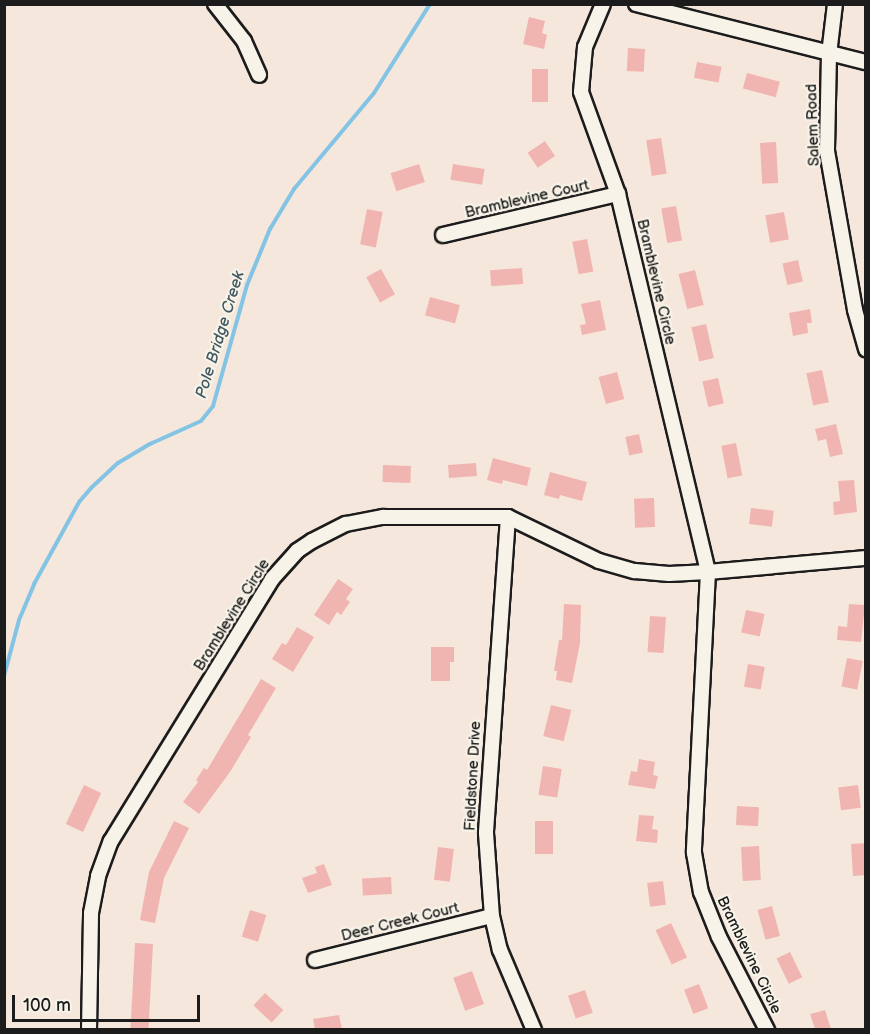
<!DOCTYPE html>
<html>
<head>
<meta charset="utf-8">
<style>
	body { margin:0 }
	#map { position:relative; width:870px; height:1034px; overflow:hidden; background:#f6e7dd; font-family:"Balsamiq Sans",sans-serif }
	div>[style] { position:absolute }
	.stream>* { height:4px; margin:-2px; padding:0 2px; transform-origin:2px; border-radius:2px; background:#83c4e4 }
	.building>* { inset:0; background:#f1b5b1; transform-origin:0 0 }
	.roads { filter:drop-shadow(2px 0 #1c1c1c) drop-shadow(-2px 0 #1c1c1c) drop-shadow(0 2px #1c1c1c) drop-shadow(0 -2px #1c1c1c) }
	.minor>* { height:14px; margin:-7px; padding:0 7px; transform-origin:7px; border-radius:7px; background:#f7f3e8 }
	span { translate:-50% -50%; white-space:nowrap; text-align:center; line-height:1.15; -webkit-text-stroke:4.5px #f7f3e8; paint-order:stroke }
	.street-label { font-size:15px; color:#1c1c1c }
	.water-label { font-size:16px; color:#405762; font-style:italic }
	.frame { position:absolute; inset:0; border:6px solid #1c1c1c; pointer-events:none }
	.scale { position:absolute; left:12px; top:995px; width:188px; height:27px; box-sizing:border-box; border:3px solid #1c1c1c; border-top:0; padding-left:8px; font-size:18px; line-height:21px; white-space:nowrap; color:#1c1c1c; -webkit-text-stroke:4px #f7f3e8; paint-order:stroke }
</style>
</head>
<body>
<div id="map">
	<div class="stream">
		<i style="left:4px;top:676px;width:58px;rotate:-75deg"></i>
		<i style="left:19px;top:620px;width:39px;rotate:-67deg"></i>
		<i style="left:34px;top:584px;width:94px;rotate:-61.2deg"></i>
		<i style="left:79px;top:502px;width:18px;rotate:-49deg"></i>
		<i style="left:91px;top:488px;width:37px;rotate:-43deg"></i>
		<i style="left:118px;top:463px;width:37px;rotate:-31deg"></i>
		<i style="left:150px;top:444px;width:56px;rotate:-24.3deg"></i>
		<i style="left:201px;top:421px;width:19px;rotate:-51deg"></i>
		<i style="left:213px;top:406px;width:126px;rotate:-74.3deg"></i>
		<i style="left:247px;top:285px;width:61px;rotate:-67.7deg"></i>
		<i style="left:270px;top:229px;width:47px;rotate:-59deg"></i>
		<i style="left:294px;top:189px;width:125px;rotate:-50.2deg"></i>
		<i style="left:374px;top:93px;width:105px;rotate:-57.8deg"></i>
	</div>
	<div class="building">
		<i style="clip-path:polygon(529px 17px,545px 21px,542px 33px,547px 35px,544px 49px,523px 44px)"></i>
		<i style="left:628px;top:48px;width:17px;height:23px;rotate:3deg"></i>
		<i style="left:697px;top:62px;width:25px;height:16px;rotate:11deg"></i>
		<i style="left:532px;top:69px;width:16px;height:33px"></i>
		<i style="left:747px;top:73px;width:34px;height:16px;rotate:15deg"></i>
		<i style="left:661px;top:138px;width:36px;height:15px;rotate:81deg"></i>
		<i style="left:545px;top:141px;width:18px;height:21px;rotate:56deg"></i>
		<i style="left:776px;top:142px;width:41px;height:16px;rotate:87deg"></i>
		<i style="left:419px;top:164px;width:19px;height:30px;rotate:72deg"></i>
		<i style="left:453px;top:164px;width:32px;height:16px;rotate:9deg"></i>
		<i style="left:676px;top:206px;width:35px;height:15px;rotate:80deg"></i>
		<i style="left:367px;top:209px;width:16px;height:36px;rotate:11deg"></i>
		<i style="left:784px;top:212px;width:28px;height:19px;rotate:80deg"></i>
		<i style="left:587px;top:239px;width:33px;height:15px;rotate:79deg"></i>
		<i style="left:798px;top:260px;width:22px;height:16px;rotate:77deg"></i>
		<i style="left:522px;top:268px;width:16px;height:32px;rotate:86deg"></i>
		<i style="left:381px;top:269px;width:29px;height:17px;rotate:61deg"></i>
		<i style="left:695px;top:270px;width:36px;height:17px;rotate:76deg"></i>
		<i style="left:430px;top:297px;width:31px;height:19px;rotate:15deg"></i>
		<i style="clip-path:polygon(600px 300px,606px 330px,582px 335px,580px 325px,586px 324px,581px 304px)"></i>
		<i style="clip-path:polygon(810px 309px,812px 323px,807px 323px,808px 333px,793px 336px,789px 313px)"></i>
		<i style="left:706px;top:324px;width:35px;height:15px;rotate:77deg"></i>
		<i style="left:822px;top:370px;width:33px;height:16px;rotate:78deg"></i>
		<i style="left:617px;top:372px;width:28px;height:19px;rotate:75deg"></i>
		<i style="left:718px;top:378px;width:26px;height:16px;rotate:77deg"></i>
		<i style="clip-path:polygon(836px 424px,843px 454px,830px 457px,826px 439px,818px 441px,815px 429px)"></i>
		<i style="left:639px;top:434px;width:19px;height:14px;rotate:78deg"></i>
		<i style="left:736px;top:443px;width:33px;height:15px;rotate:79deg"></i>
		<i style="clip-path:polygon(493px 458px,531px 468px,527px 486px,503px 480px,502px 484px,487px 480px)"></i>
		<i style="left:476px;top:463px;width:13px;height:28px;rotate:86deg"></i>
		<i style="left:383px;top:465px;width:28px;height:17px;rotate:2deg"></i>
		<i style="clip-path:polygon(550px 472px,587px 482px,582px 501px,560px 495px,559px 499px,544px 495px)"></i>
		<i style="clip-path:polygon(854px 480px,857px 512px,834px 515px,833px 502px,840px 501px,838px 481px)"></i>
		<i style="left:654px;top:498px;width:29px;height:20px;rotate:88deg"></i>
		<i style="left:751px;top:508px;width:23px;height:16px;rotate:7deg"></i>
		<i style="clip-path:polygon(338px 579px,353px 589px,346px 599px,350px 602px,341px 615px,337px 612px,329px 625px,314px 615px)"></i>
		<i style="clip-path:polygon(564px 604px,581px 605px,580px 643px,572px 683px,556px 680px,557px 671px,554px 671px,559px 640px,562px 640px)"></i>
		<i style="clip-path:polygon(849px 604px,865px 605px,861px 642px,837px 640px,838px 626px,847px 627px)"></i>
		<i style="left:746px;top:610px;width:19px;height:23px;rotate:12deg"></i>
		<i style="left:650px;top:616px;width:16px;height:36px;rotate:4deg"></i>
		<i style="clip-path:polygon(297px 627px,314px 637px,293px 672px,272px 659px,282px 643px,286px 645px)"></i>
		<i style="clip-path:polygon(431px 647px,454px 647px,454px 662px,450px 662px,450px 681px,431px 681px)"></i>
		<i style="left:847px;top:658px;width:16px;height:29px;rotate:11deg"></i>
		<i style="left:748px;top:664px;width:17px;height:23px;rotate:10deg"></i>
		<i style="clip-path:polygon(261px 679px,276px 688px,248px 735px,251px 737px,230px 772px,199px 814px,183px 802px,198px 782px,196px 780px,204px 768px,207px 770px)"></i>
		<i style="left:551px;top:705px;width:21px;height:32px;rotate:14deg"></i>
		<i style="clip-path:polygon(639px 759px,655px 762px,653px 775px,658px 776px,655px 789px,628px 785px,631px 771px,637px 772px)"></i>
		<i style="left:543px;top:766px;width:19px;height:29px;rotate:9deg"></i>
		<i style="left:84px;top:785px;width:19px;height:43px;rotate:25deg"></i>
		<i style="left:858px;top:785px;width:23px;height:20px;rotate:83deg"></i>
		<i style="left:737px;top:806px;width:22px;height:19px;rotate:3deg"></i>
		<i style="clip-path:polygon(639px 815px,654px 816px,652px 829px,658px 830px,657px 843px,636px 841px)"></i>
		<i style="clip-path:polygon(174px 821px,189px 828px,164px 878px,155px 923px,140px 920px,149px 872px)"></i>
		<i style="left:535px;top:821px;width:18px;height:33px"></i>
		<i style="clip-path:polygon(866px 843px,866px 875px,853px 876px,851px 844px)"></i>
		<i style="left:759px;top:846px;width:34px;height:18px;rotate:87deg"></i>
		<i style="left:438px;top:847px;width:16px;height:33px;rotate:7deg"></i>
		<i style="clip-path:polygon(324px 864px,332px 885px,308px 893px,302px 878px,317px 873px,315px 867px)"></i>
		<i style="left:391px;top:877px;width:17px;height:29px;rotate:87deg"></i>
		<i style="left:663px;top:881px;width:24px;height:16px;rotate:83deg"></i>
		<i style="left:772px;top:906px;width:31px;height:15px;rotate:75deg"></i>
		<i style="left:250px;top:910px;width:17px;height:28px;rotate:17deg"></i>
		<i style="left:671px;top:923px;width:38px;height:17px;rotate:65deg"></i>
		<i style="left:135px;top:943px;width:18px;height:86px;rotate:3deg"></i>
		<i style="left:790px;top:952px;width:28px;height:15px;rotate:64deg"></i>
		<i style="left:472px;top:971px;width:35px;height:20px;rotate:70deg"></i>
		<i style="left:699px;top:984px;width:26px;height:16px;rotate:69deg"></i>
		<i style="left:585px;top:990px;width:24px;height:18px;rotate:71deg"></i>
		<i style="left:265px;top:993px;width:25px;height:17px;rotate:43deg"></i>
		<i style="clip-path:polygon(825px 1010px,831px 1029px,815px 1029px,810px 1014px)"></i>
		<i style="clip-path:polygon(339px 1015px,342px 1029px,315px 1029px,313px 1019px)"></i>
	</div>
	<div class="roads">
		<div class="minor">
			<i style="left:215px;top:4px;width:47px;rotate:51.9deg"></i>
			<i style="left:244px;top:41px;width:37px;rotate:66deg"></i>
			<i style="left:603px;top:4px;width:47px;rotate:112.7deg"></i>
			<i style="left:585px;top:47px;width:45px;rotate:95.1deg"></i>
			<i style="left:581px;top:92px;width:109px;rotate:70.1deg"></i>
			<i style="left:618px;top:194px;width:389px;rotate:76.6deg"></i>
			<i style="left:708px;top:572px;width:281px;rotate:92.9deg"></i>
			<i style="left:694px;top:853px;width:40px;rotate:80deg"></i>
			<i style="left:701px;top:892px;width:48px;rotate:68.2deg"></i>
			<i style="left:719px;top:937px;width:105px;rotate:62.7deg"></i>
			<i style="left:636px;top:4px;width:237px;rotate:14.2deg"></i>
			<i style="left:835px;top:4px;width:50px;rotate:96.8deg"></i>
			<i style="left:829px;top:54px;width:97px;rotate:91.2deg"></i>
			<i style="left:827px;top:151px;width:161px;rotate:80deg"></i>
			<i style="left:855px;top:310px;width:41px;rotate:74.2deg"></i>
			<i style="left:443px;top:235px;width:180px;rotate:-13.2deg"></i>
			<i style="left:508px;top:517px;width:317px;rotate:94deg"></i>
			<i style="left:486px;top:833px;width:83px;rotate:85.9deg"></i>
			<i style="left:492px;top:916px;width:35px;rotate:77deg"></i>
			<i style="left:500px;top:950px;width:87px;rotate:67deg"></i>
			<i style="left:315px;top:960px;width:182px;rotate:-14deg"></i>
			<i style="left:89px;top:1030px;width:117px;rotate:-89deg"></i>
			<i style="left:91px;top:913px;width:38px;rotate:-79deg"></i>
			<i style="left:98px;top:876px;width:37px;rotate:-70deg"></i>
			<i style="left:111px;top:841px;width:308px;rotate:-58.4deg"></i>
			<i style="left:272px;top:579px;width:38px;rotate:-48deg"></i>
			<i style="left:297px;top:551px;width:18px;rotate:-34deg"></i>
			<i style="left:312px;top:541px;width:38px;rotate:-27deg"></i>
			<i style="left:346px;top:524px;width:38px;rotate:-11deg"></i>
			<i style="left:383px;top:517px;width:125px"></i>
			<i style="left:508px;top:517px;width:101px;rotate:25.8deg"></i>
			<i style="left:599px;top:561px;width:37px;rotate:16deg"></i>
			<i style="left:635px;top:571px;width:34px;rotate:5deg"></i>
			<i style="left:669px;top:574px;width:39px;rotate:-3deg"></i>
			<i style="left:708px;top:572px;width:159px;rotate:-5.1deg"></i>
		</div>
	</div>
	<div class="street-label">
		<span style="left:813px;top:125px;rotate:-92deg">Salem Road</span>
		<span style="left:527px;top:199px;rotate:-13deg">Bramblevine Court</span>
		<span style="left:656px;top:282px;rotate:77deg">Bramblevine Circle</span>
		<span style="left:232px;top:615px;rotate:-58deg">Bramblevine Circle</span>
		<span style="left:473px;top:776px;rotate:-87deg">Fieldstone Drive</span>
		<span style="left:400px;top:922px;rotate:-14deg">Deer Creek Court</span>
		<span style="left:749px;top:955px;rotate:64deg">Bramblevine Circle</span>
	</div>
	<div class="water-label">
		<span style="left:221px;top:335px;rotate:-73deg">Pole Bridge Creek</span>
	</div>
	<div class="frame"></div>
	<div class="scale">100 m</div>
</div>
</body>
</html>
